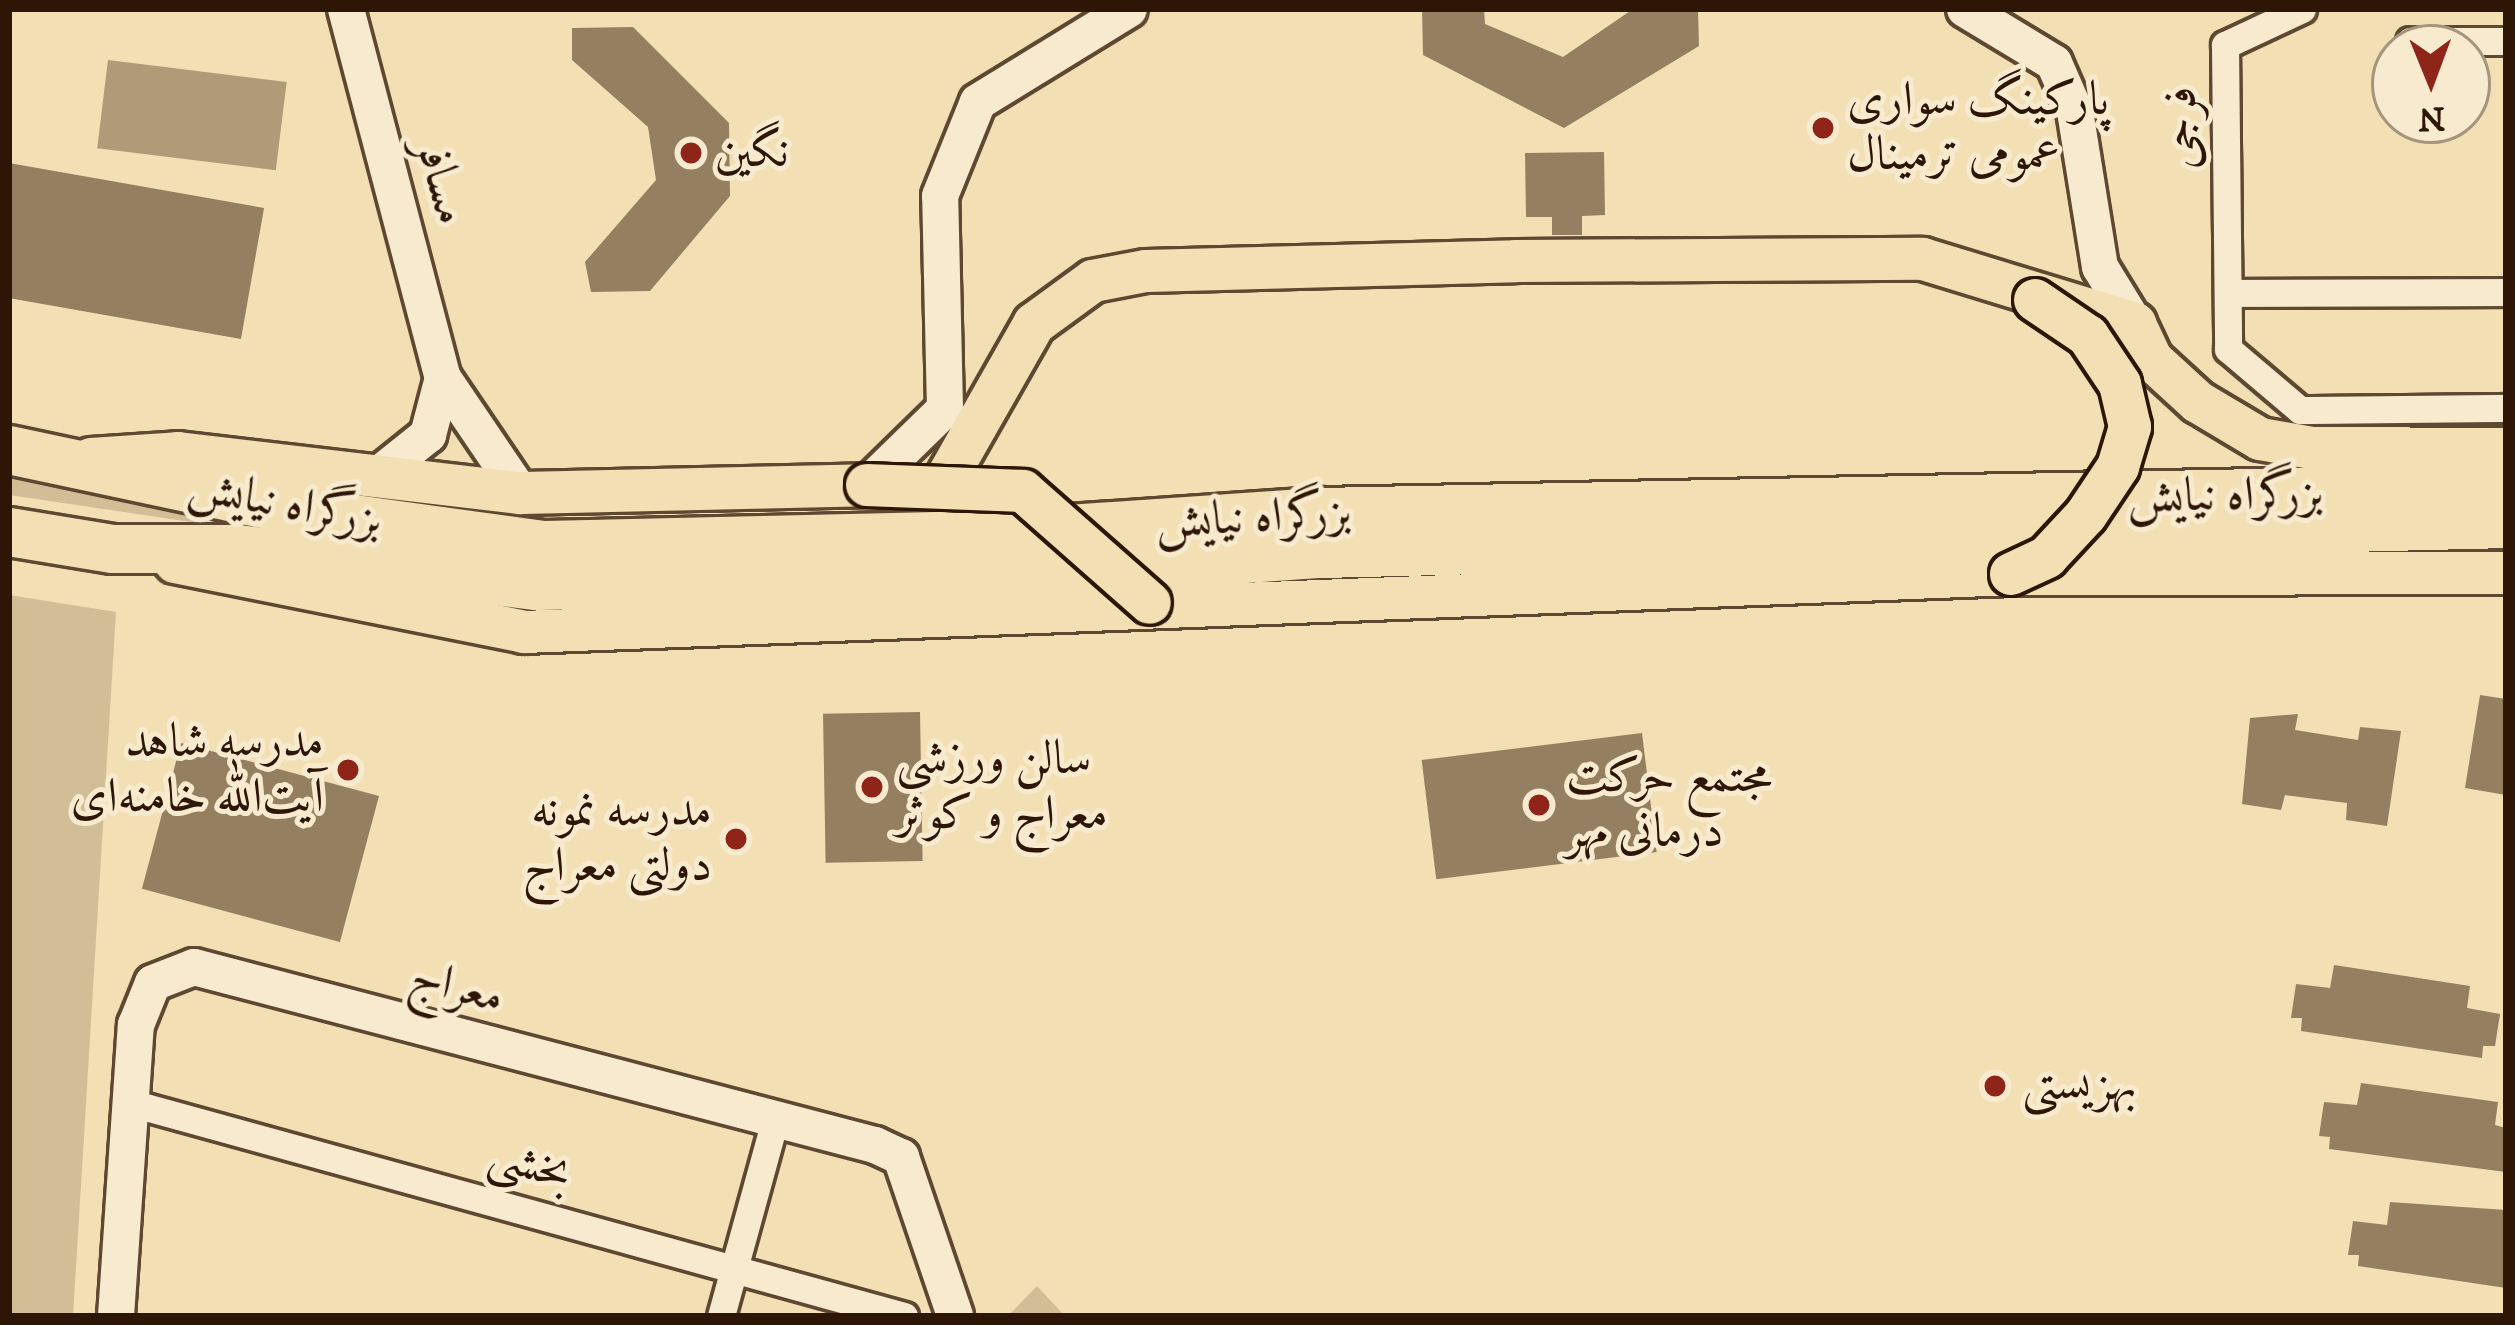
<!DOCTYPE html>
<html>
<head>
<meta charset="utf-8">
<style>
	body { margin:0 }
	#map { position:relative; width:2515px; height:1325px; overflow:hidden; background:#f3dfb4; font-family:"IM FELL DW Pica",Amiri,serif }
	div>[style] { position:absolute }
	.green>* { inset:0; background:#d1bd96 }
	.water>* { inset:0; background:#b09b78; transform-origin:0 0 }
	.building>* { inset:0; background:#947f60; transform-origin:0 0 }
	.roads { filter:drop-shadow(3px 0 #5e4831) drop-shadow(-3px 0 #5e4831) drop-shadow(0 3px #5e4831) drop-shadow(0 -3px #5e4831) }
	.street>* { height:27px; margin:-13.5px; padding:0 13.5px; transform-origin:13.5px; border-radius:13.5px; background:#f7eace }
	.secondary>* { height:36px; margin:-18px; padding:0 18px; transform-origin:18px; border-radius:18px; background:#f7eace }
	.primary>* { height:42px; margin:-21px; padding:0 21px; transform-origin:21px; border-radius:21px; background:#f3dfb4 }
	.highway>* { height:48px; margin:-24px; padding:0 24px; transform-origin:24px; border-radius:24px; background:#f3dfb4 }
	.bridges { filter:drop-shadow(3px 0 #2d1605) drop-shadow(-3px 0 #2d1605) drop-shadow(0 3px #2d1605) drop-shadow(0 -3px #2d1605) }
	.primary-bridge>* { height:42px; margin:-21px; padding:0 21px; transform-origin:21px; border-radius:21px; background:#f3dfb4 }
	.dots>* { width:33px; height:33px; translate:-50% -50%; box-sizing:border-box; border:6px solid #f7eace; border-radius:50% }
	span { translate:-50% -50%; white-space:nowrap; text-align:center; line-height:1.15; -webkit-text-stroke:10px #f7eace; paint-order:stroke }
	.poi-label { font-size:48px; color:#2d1605 }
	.left { translate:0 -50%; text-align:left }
	.right { translate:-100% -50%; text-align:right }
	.street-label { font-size:48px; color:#2d1605 }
	.frame { position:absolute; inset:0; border:12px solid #2d1605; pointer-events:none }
	.north { position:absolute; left:2371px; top:24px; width:120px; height:120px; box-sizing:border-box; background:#f7eace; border:3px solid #a6957e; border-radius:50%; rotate:179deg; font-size:33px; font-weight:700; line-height:48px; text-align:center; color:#2d1605 }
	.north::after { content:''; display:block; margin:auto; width:42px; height:54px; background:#8f2418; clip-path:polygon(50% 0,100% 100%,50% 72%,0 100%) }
</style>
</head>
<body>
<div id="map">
	<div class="green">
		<i style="clip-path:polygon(9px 472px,91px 485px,225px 527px,9px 495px)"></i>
		<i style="clip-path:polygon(9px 595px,116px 612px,73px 1316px,9px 1316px)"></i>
		<i style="clip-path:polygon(1037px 1286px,1065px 1316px,1008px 1316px)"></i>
	</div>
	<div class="water">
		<i style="left:108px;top:60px;width:180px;height:89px;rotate:7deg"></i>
	</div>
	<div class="building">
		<i style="clip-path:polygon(1422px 9px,1484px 9px,1485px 24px,1563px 57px,1633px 9px,1698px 9px,1699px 46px,1564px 128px,1423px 55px)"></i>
		<i style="clip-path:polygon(633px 27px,729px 123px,730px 196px,650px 291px,591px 292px,585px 262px,656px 180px,648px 127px,572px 60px,572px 28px)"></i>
		<i style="clip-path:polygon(1604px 152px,1605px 215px,1582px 216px,1582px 235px,1552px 235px,1552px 217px,1526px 217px,1525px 153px)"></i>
		<i style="left:9px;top:163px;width:259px;height:133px;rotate:10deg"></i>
		<i style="clip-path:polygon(2480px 695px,2506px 699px,2506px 795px,2465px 788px)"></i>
		<i style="left:920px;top:712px;width:149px;height:97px;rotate:89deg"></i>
		<i style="clip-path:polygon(2298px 714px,2295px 730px,2358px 740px,2360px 727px,2401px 731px,2387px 826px,2346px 820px,2347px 803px,2285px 795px,2281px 810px,2242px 804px,2250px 718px)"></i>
		<i style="left:1642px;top:733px;width:120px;height:222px;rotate:83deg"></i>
		<i style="left:181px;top:743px;width:205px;height:151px;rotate:15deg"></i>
		<i style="clip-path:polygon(2334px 965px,2470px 986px,2467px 1008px,2500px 1014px,2495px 1046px,2483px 1046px,2482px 1058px,2301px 1031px,2302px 1018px,2291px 1018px,2296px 984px,2330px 988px)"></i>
		<i style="clip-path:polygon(2361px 1083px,2498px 1102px,2495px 1125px,2506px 1128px,2506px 1172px,2329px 1149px,2330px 1137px,2319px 1136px,2324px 1102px,2357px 1105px)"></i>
		<i style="clip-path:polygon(2390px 1202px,2506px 1210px,2506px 1288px,2358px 1266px,2359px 1255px,2348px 1255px,2353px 1221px,2387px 1225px)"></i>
	</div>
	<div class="roads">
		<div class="street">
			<i style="left:2302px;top:9px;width:85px;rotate:154.9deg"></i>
			<i style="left:2225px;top:45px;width:304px;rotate:89.4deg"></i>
			<i style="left:2228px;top:349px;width:94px;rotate:40.3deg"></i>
			<i style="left:2300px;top:410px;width:206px;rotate:-0.6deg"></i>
			<i style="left:2410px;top:41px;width:96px"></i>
			<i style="left:2229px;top:293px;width:277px;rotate:-0.2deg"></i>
			<i style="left:131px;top:1103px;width:802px;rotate:15.41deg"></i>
			<i style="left:721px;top:1316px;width:203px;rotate:-74.6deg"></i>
		</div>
		<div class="secondary">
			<i style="left:346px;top:9px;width:382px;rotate:75.3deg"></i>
			<i style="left:1965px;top:9px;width:104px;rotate:31.2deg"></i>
			<i style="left:2054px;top:63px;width:52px;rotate:66.4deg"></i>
			<i style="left:2075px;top:111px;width:158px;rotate:80.9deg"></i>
			<i style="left:2100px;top:267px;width:67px;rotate:58.4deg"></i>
			<i style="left:383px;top:471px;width:58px;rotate:-38.7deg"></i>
			<i style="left:428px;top:435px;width:59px;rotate:-75.3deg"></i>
			<i style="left:443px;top:378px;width:139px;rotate:55.9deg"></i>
			<i style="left:867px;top:485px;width:109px;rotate:-44.3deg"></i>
			<i style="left:945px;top:409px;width:213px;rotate:-91.3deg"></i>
			<i style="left:940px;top:196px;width:101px;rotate:-68deg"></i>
			<i style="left:978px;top:102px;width:177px;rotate:-31.6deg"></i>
			<i style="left:116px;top:1316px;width:292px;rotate:-86.1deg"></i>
			<i style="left:136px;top:1025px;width:45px;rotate:-68deg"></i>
			<i style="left:153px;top:983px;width:44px;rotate:-21.3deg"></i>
			<i style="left:194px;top:967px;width:704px;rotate:14.65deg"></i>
			<i style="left:875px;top:1145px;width:29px;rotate:25deg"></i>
			<i style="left:901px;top:1157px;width:168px;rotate:71.2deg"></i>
		</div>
		<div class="primary">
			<i style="left:91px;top:459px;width:87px;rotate:-3.9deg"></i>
			<i style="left:178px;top:453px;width:345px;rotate:6.7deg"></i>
			<i style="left:521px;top:493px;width:346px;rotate:-1.3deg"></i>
			<i style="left:941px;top:488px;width:189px;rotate:-60.4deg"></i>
			<i style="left:1034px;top:324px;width:73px;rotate:-36.1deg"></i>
			<i style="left:1093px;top:281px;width:54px;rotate:-10.7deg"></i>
			<i style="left:1146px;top:271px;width:370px;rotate:-1.5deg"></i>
			<i style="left:1516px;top:261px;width:407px;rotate:-0.3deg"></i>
			<i style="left:1923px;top:259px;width:222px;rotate:17deg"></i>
			<i style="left:2135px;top:324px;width:38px;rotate:65deg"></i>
			<i style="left:2151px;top:359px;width:64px;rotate:42.5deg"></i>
			<i style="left:2198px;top:402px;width:72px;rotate:30.8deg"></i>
			<i style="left:2260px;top:439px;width:53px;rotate:9.8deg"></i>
			<i style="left:2312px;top:448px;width:194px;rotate:0.3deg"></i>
			<i style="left:175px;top:562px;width:356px;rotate:11.3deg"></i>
			<i style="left:524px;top:632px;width:1488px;rotate:-2.23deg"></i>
			<i style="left:2011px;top:574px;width:495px;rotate:-0.1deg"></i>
		</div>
		<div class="highway">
			<i style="left:9px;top:450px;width:293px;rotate:12deg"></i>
			<i style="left:296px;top:511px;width:250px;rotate:7.8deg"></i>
			<i style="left:544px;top:545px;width:436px;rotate:-1.3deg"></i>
			<i style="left:980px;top:535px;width:342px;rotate:-3.9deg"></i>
			<i style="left:1321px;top:512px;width:1185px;rotate:-1.16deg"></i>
			<i style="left:9px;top:532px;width:105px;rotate:9.3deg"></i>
			<i style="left:113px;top:549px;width:125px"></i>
			<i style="left:238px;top:549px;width:301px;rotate:7.1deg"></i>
			<i style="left:537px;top:586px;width:452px;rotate:-1.1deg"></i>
			<i style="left:989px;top:577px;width:334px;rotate:-4deg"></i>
			<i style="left:1322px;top:554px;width:1184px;rotate:-1.45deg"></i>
		</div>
	</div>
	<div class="bridges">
		<div class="primary-bridge">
			<i style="left:867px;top:485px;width:156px;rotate:2.2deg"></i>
			<i style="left:1023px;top:491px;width:169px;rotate:41.4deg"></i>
			<i style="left:2011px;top:574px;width:40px;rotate:-25deg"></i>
			<i style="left:2047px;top:557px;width:57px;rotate:-47.1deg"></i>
			<i style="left:2086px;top:515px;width:58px;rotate:-56.3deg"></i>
			<i style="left:2118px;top:467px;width:42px;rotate:-73.3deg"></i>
			<i style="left:2130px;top:427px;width:44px;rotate:-103.1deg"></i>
			<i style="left:2120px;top:384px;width:58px;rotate:-123.7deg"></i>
			<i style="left:2088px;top:336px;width:64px;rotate:-145.8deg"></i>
		</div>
	</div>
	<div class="dots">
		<i style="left:1823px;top:128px;background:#8f2418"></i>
		<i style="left:691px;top:153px;background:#8f2418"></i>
		<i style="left:348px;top:770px;background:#8f2418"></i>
		<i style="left:872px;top:787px;background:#8f2418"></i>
		<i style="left:1539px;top:805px;background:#8f2418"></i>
		<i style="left:736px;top:839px;background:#8f2418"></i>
		<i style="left:1995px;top:1086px;background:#8f2418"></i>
	</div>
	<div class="poi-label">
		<span class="left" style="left:1847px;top:128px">پارکینگ سواری<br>عمومی ترمینال</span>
		<span class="left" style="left:715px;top:153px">نگین</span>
		<span class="right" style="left:324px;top:770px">مدرسه شاهد<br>آیت‌الله خامنه‌ای</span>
		<span class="left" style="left:896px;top:787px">سالن ورزشی<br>معراج و کوثر</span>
		<span class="left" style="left:1566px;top:805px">مجتمع حرکت<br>درمانی مهر</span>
		<span class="right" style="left:712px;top:839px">مدرسه نمونه<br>دولتی معراج</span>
		<span class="left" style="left:2022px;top:1086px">بهزیستی</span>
	</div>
	<div class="street-label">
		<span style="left:2182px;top:128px;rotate:-91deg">فرجی</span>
		<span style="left:441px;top:181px;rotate:75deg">مسافر</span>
		<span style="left:2225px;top:496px;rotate:-1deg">بزرگراه نیایش</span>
		<span style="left:285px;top:504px;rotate:11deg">بزرگراه نیایش</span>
		<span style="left:1253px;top:518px;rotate:-3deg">بزرگراه نیایش</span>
		<span style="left:457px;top:987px;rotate:15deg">معراج</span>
		<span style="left:530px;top:1165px;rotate:15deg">بخشی</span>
	</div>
	<div class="frame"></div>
	<div class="north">N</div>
</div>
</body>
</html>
